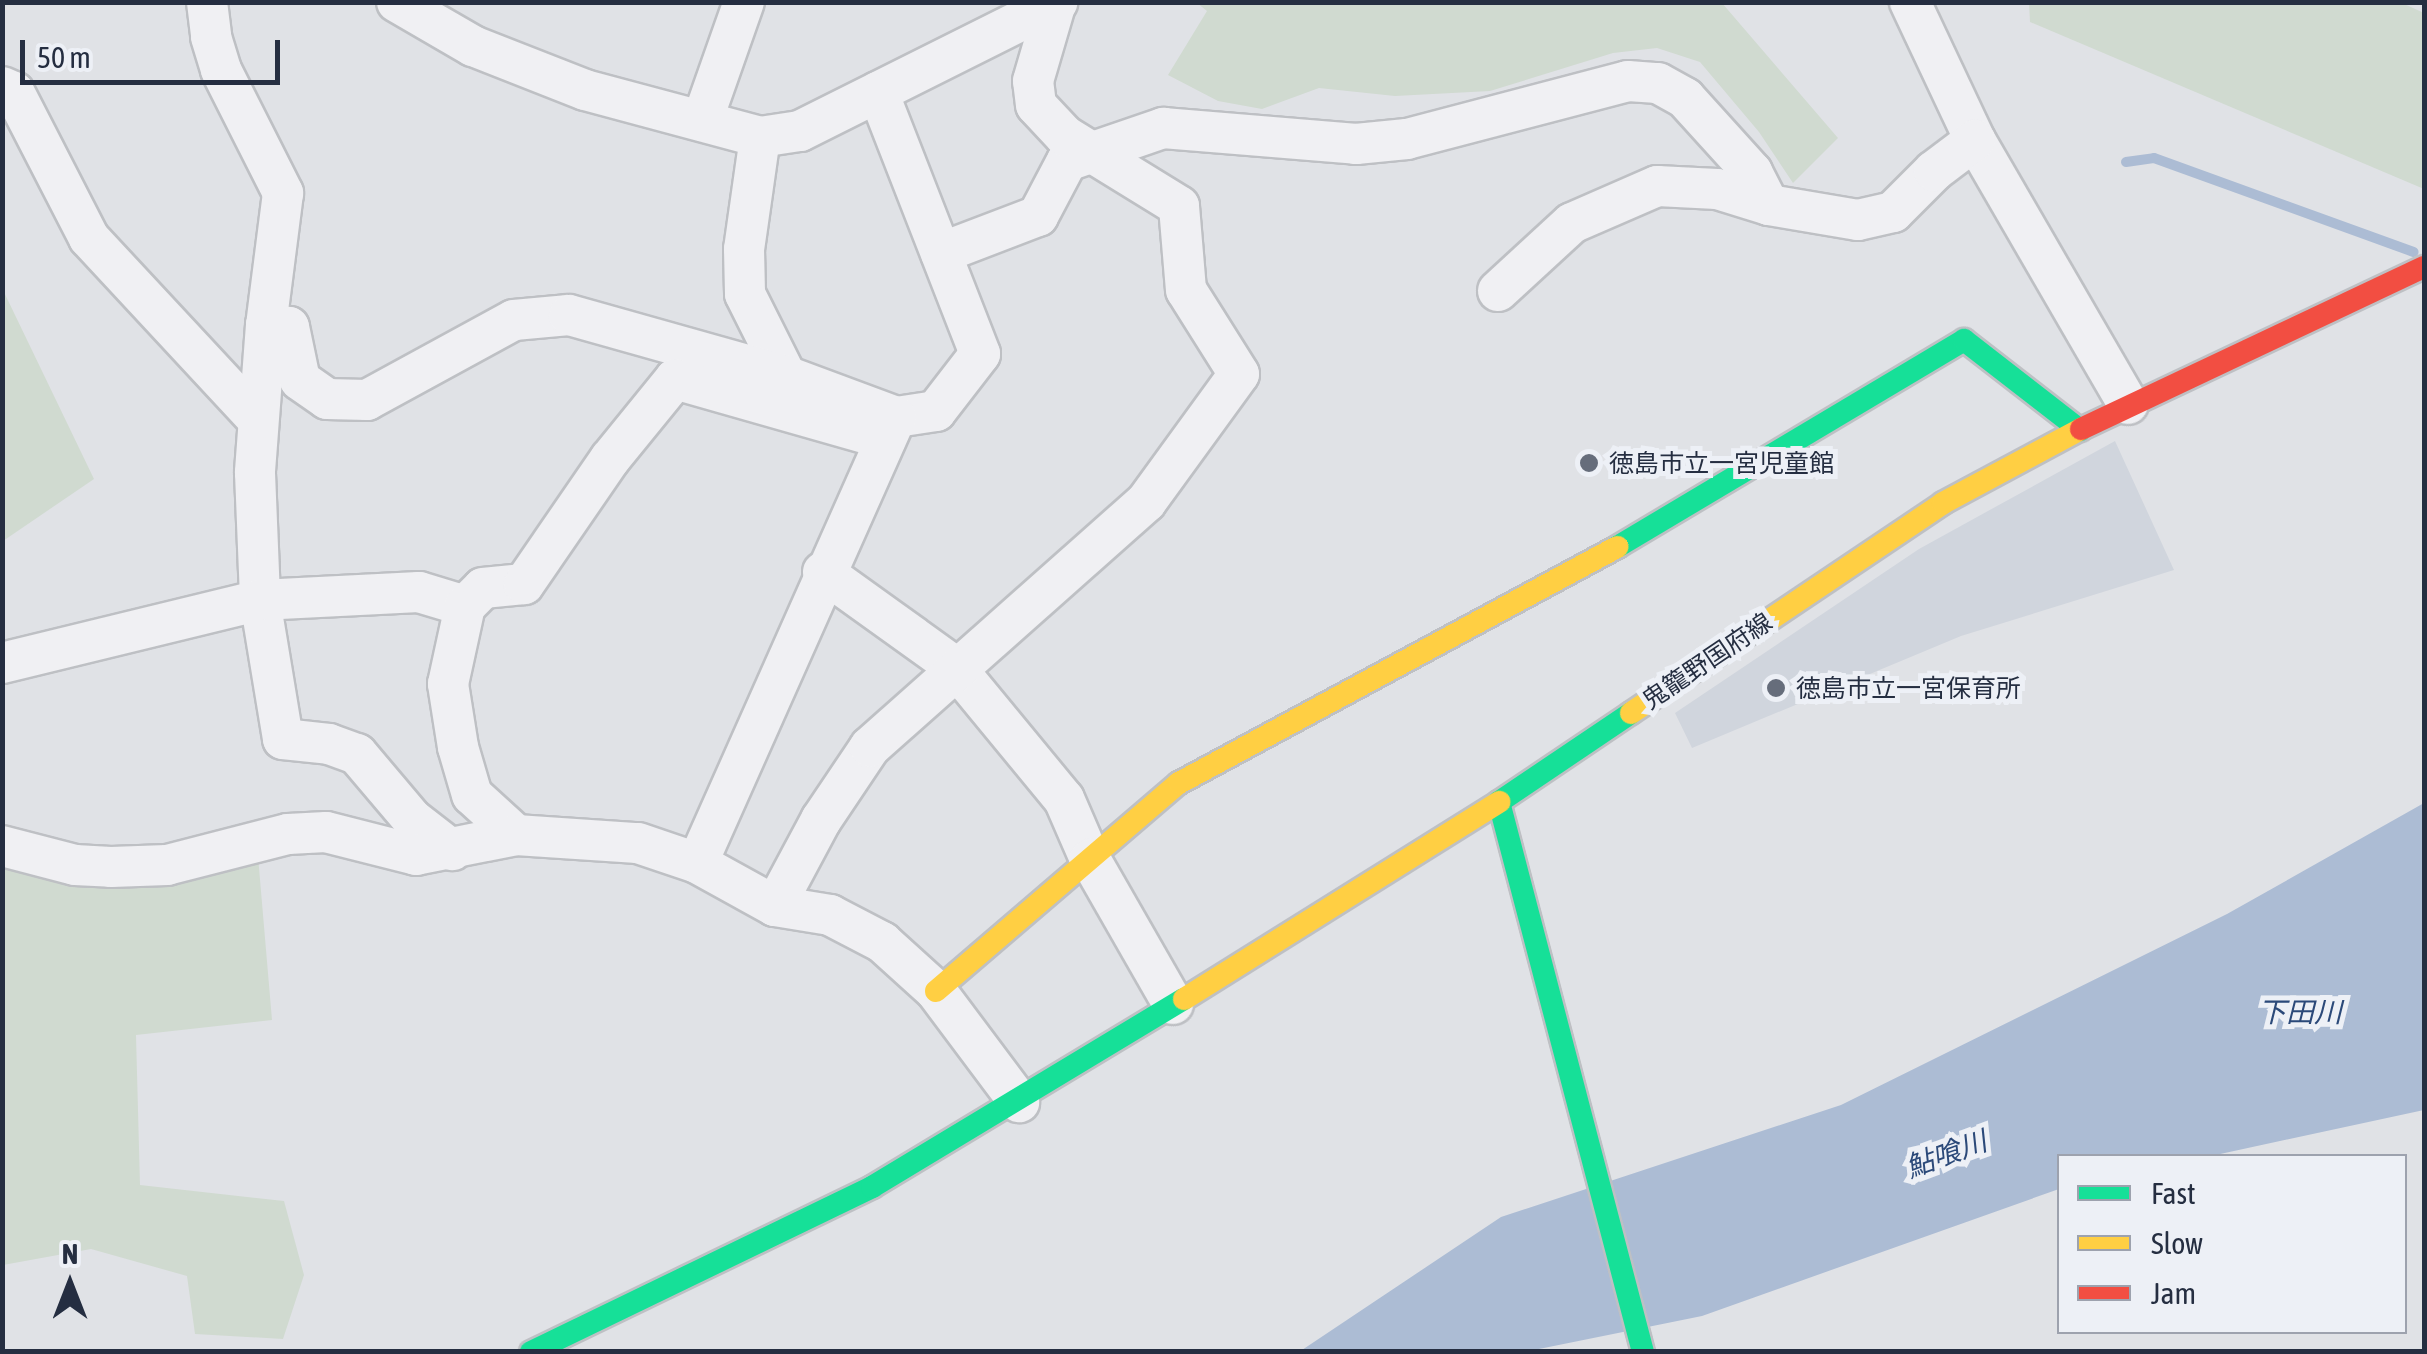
<!DOCTYPE html>
<html>
<head>
<meta charset="utf-8">
<style>
	body { margin:0 }
	#map { position:relative; width:2427px; height:1354px; overflow:hidden; background:#e0e2e6; font-family:"Asap Condensed","Noto Sans JP",sans-serif }
	div>[style] { position:absolute }
	.built>* { inset:0; background:#d0d5dd }
	.green>* { inset:0; background:#d0dad0 }
	.water>* { inset:0; background:#acbcd4 }
	.stream>* { height:10px; margin:-5px; padding:0 5px; transform-origin:5px; border-radius:5px; background:#acbcd4 }
	.roads { filter:drop-shadow(2px 0 #bec0c4) drop-shadow(-2px 0 #bec0c4) drop-shadow(0 2px #bec0c4) drop-shadow(0 -2px #bec0c4) }
	.street>* { height:40px; margin:-20px; padding:0 20px; transform-origin:20px; border-radius:20px; background:#f0f0f3 }
	.fast>* { height:22px; margin:-11px; padding:0 11px; transform-origin:11px; border-radius:11px; background:#16e098 }
	.slow>* { height:22px; margin:-11px; padding:0 11px; transform-origin:11px; border-radius:11px; background:#ffcf43 }
	.jam>* { height:22px; margin:-11px; padding:0 11px; transform-origin:11px; border-radius:11px; background:#f24e42 }
	.dots>* { width:28px; height:28px; translate:-50% -50%; box-sizing:border-box; border:5px solid #edf0f6; border-radius:50% }
	span { translate:-50% -50%; white-space:nowrap; text-align:center; line-height:1.15; -webkit-text-stroke:10px #edf0f6; paint-order:stroke }
	.poi-label { font-size:25px; color:#252e41 }
	.left { translate:0 -50%; text-align:left }
	.street-label { font-size:25px; color:#252e41 }
	.water-label { font-size:28px; color:#2b4979; font-style:italic }
	.frame { position:absolute; inset:0; border:5px solid #252e41; pointer-events:none }
	.legend { position:absolute; left:2057px; top:1154px; width:350px; height:180px; box-sizing:border-box; background:#edf0f6; border:2px solid #9da2ae; margin:0; padding:12px 18px; list-style:none; font-size:30px; color:#252e41 }
	.legend li { display:flex; align-items:center; gap:20px; height:50px }
	.legend b { width:50px; border:2px solid #9da2ae }
	.north { position:absolute; left:20px; top:1234px; width:100px; height:100px; -webkit-text-stroke:8px #edf0f6; paint-order:stroke; rotate:0deg; font-size:28px; font-weight:700; line-height:40px; text-align:center; color:#252e41 }
	.north::after { content:''; display:block; margin:auto; width:35px; height:45px; background:#252e41; clip-path:polygon(50% 0,100% 100%,50% 72%,0 100%) }
	.scale { position:absolute; left:20px; top:40px; width:260px; height:45px; box-sizing:border-box; border:5px solid #252e41; border-top:0; padding-left:12px; font-size:30px; line-height:35px; white-space:nowrap; color:#252e41; -webkit-text-stroke:8px #edf0f6; paint-order:stroke }
</style>
</head>
<body>
<div id="map">
	<div class="built">
		<i style="clip-path:polygon(2115px 441px,2174px 570px,1961px 636px,1692px 748px,1675px 713px,1919px 549px)"></i>
	</div>
	<div class="green">
		<i style="clip-path:polygon(1197px 3px,1722px 3px,1838px 138px,1793px 183px,1759px 132px,1700px 62px,1657px 48px,1613px 53px,1490px 91px,1395px 96px,1319px 88px,1262px 109px,1218px 101px,1168px 75px,1207px 11px)"></i>
		<i style="clip-path:polygon(2029px 3px,2402px 3px,2424px 13px,2424px 189px,2030px 22px)"></i>
		<i style="clip-path:polygon(2px 288px,94px 479px,3px 541px,2px 541px)"></i>
		<i style="clip-path:polygon(258px 856px,272px 1020px,136px 1035px,140px 1185px,284px 1201px,304px 1275px,283px 1339px,195px 1334px,187px 1276px,91px 1249px,3px 1265px,3px 866px)"></i>
	</div>
	<div class="water">
		<i style="clip-path:polygon(2424px 803px,2424px 1110px,2211px 1156px,2060px 1156px,2059px 1189px,1702px 1316px,1529px 1351px,1299px 1352px,1501px 1217px,1841px 1105px,2227px 914px)"></i>
	</div>
	<div class="stream">
		<i style="left:2126px;top:162px;width:28px;rotate:-8deg"></i>
		<i style="left:2154px;top:158px;width:276px;rotate:19.9deg"></i>
	</div>
	<div class="roads">
		<div class="street">
			<i style="left:207px;top:2px;width:35px;rotate:83deg"></i>
			<i style="left:211px;top:37px;width:34px;rotate:73deg"></i>
			<i style="left:221px;top:70px;width:138px;rotate:63.2deg"></i>
			<i style="left:283px;top:193px;width:133px;rotate:97.3deg"></i>
			<i style="left:266px;top:325px;width:148px;rotate:94.3deg"></i>
			<i style="left:255px;top:473px;width:127px;rotate:87.7deg"></i>
			<i style="left:260px;top:600px;width:141px;rotate:80.6deg"></i>
			<i style="left:283px;top:739px;width:46px;rotate:6.2deg"></i>
			<i style="left:329px;top:744px;width:30px;rotate:20deg"></i>
			<i style="left:357px;top:754px;width:85px;rotate:49.8deg"></i>
			<i style="left:412px;top:819px;width:51px;rotate:37.8deg"></i>
			<i style="left:397px;top:2px;width:88px;rotate:30.1deg"></i>
			<i style="left:473px;top:46px;width:120px;rotate:21.4deg"></i>
			<i style="left:585px;top:90px;width:181px;rotate:15deg"></i>
			<i style="left:760px;top:137px;width:40px;rotate:-8.5deg"></i>
			<i style="left:800px;top:131px;width:288px;rotate:-26.6deg"></i>
			<i style="left:1910px;top:2px;width:153px;rotate:64.8deg"></i>
			<i style="left:1975px;top:140px;width:305px;rotate:59.9deg"></i>
			<i style="left:2px;top:87px;width:13px;rotate:23deg"></i>
			<i style="left:14px;top:92px;width:164px;rotate:62.8deg"></i>
			<i style="left:89px;top:238px;width:247px;rotate:47.1deg"></i>
			<i style="left:878px;top:92px;width:281px;rotate:68.7deg"></i>
			<i style="left:980px;top:354px;width:72px;rotate:127.7deg"></i>
			<i style="left:936px;top:411px;width:40px;rotate:171.5deg"></i>
			<i style="left:702px;top:121px;width:126px;rotate:-70.6deg"></i>
			<i style="left:760px;top:137px;width:113px;rotate:98.1deg"></i>
			<i style="left:744px;top:249px;width:45px;rotate:88.7deg"></i>
			<i style="left:745px;top:294px;width:92px;rotate:63.4deg"></i>
			<i style="left:941px;top:253px;width:104px;rotate:-20.9deg"></i>
			<i style="left:1038px;top:216px;width:62px;rotate:-62.2deg"></i>
			<i style="left:1067px;top:161px;width:102px;rotate:-19deg"></i>
			<i style="left:1163px;top:128px;width:194px;rotate:4.7deg"></i>
			<i style="left:1356px;top:144px;width:51px;rotate:-5.6deg"></i>
			<i style="left:1407px;top:139px;width:228px;rotate:-14.7deg"></i>
			<i style="left:1628px;top:81px;width:30px;rotate:4deg"></i>
			<i style="left:1658px;top:83px;width:31px;rotate:29deg"></i>
			<i style="left:1685px;top:98px;width:100px;rotate:47.8deg"></i>
			<i style="left:1752px;top:172px;width:37px;rotate:63deg"></i>
			<i style="left:1498px;top:291px;width:100px;rotate:-42.6deg"></i>
			<i style="left:1572px;top:223px;width:93px;rotate:-23.5deg"></i>
			<i style="left:1657px;top:186px;width:60px;rotate:2.9deg"></i>
			<i style="left:1717px;top:189px;width:54px;rotate:17.1deg"></i>
			<i style="left:1769px;top:205px;width:90px;rotate:9.6deg"></i>
			<i style="left:1858px;top:220px;width:36px;rotate:-13deg"></i>
			<i style="left:1893px;top:212px;width:58px;rotate:-45deg"></i>
			<i style="left:1934px;top:171px;width:51px;rotate:-37.1deg"></i>
			<i style="left:266px;top:325px;width:23px;rotate:5deg"></i>
			<i style="left:289px;top:327px;width:54px;rotate:78.3deg"></i>
			<i style="left:300px;top:380px;width:33px;rotate:35deg"></i>
			<i style="left:327px;top:399px;width:40px;rotate:1.4deg"></i>
			<i style="left:367px;top:400px;width:167px;rotate:-28.6deg"></i>
			<i style="left:514px;top:320px;width:55px;rotate:-5.2deg"></i>
			<i style="left:569px;top:315px;width:225px;rotate:15.7deg"></i>
			<i style="left:786px;top:376px;width:117px;rotate:20.4deg"></i>
			<i style="left:896px;top:417px;width:488px;rotate:114deg"></i>
			<i style="left:823px;top:572px;width:163px;rotate:35.7deg"></i>
			<i style="left:955px;top:667px;width:171px;rotate:50.5deg"></i>
			<i style="left:1064px;top:799px;width:65px;rotate:66.6deg"></i>
			<i style="left:1090px;top:859px;width:167px;rotate:60.2deg"></i>
			<i style="left:2px;top:663px;width:266px;rotate:-13.7deg"></i>
			<i style="left:260px;top:600px;width:159px;rotate:-2.9deg"></i>
			<i style="left:419px;top:592px;width:48px;rotate:16.9deg"></i>
			<i style="left:516px;top:835px;width:59px;rotate:-137.7deg"></i>
			<i style="left:472px;top:795px;width:50px;rotate:-106.3deg"></i>
			<i style="left:458px;top:747px;width:64px;rotate:-99deg"></i>
			<i style="left:448px;top:684px;width:80px;rotate:-77.7deg"></i>
			<i style="left:465px;top:606px;width:25px;rotate:-45deg"></i>
			<i style="left:483px;top:588px;width:41px;rotate:-5.6deg"></i>
			<i style="left:524px;top:584px;width:152px;rotate:-55.5deg"></i>
			<i style="left:610px;top:459px;width:103px;rotate:-50.9deg"></i>
			<i style="left:675px;top:379px;width:219px;rotate:15.9deg"></i>
			<i style="left:2px;top:846px;width:75px;rotate:14.6deg"></i>
			<i style="left:75px;top:865px;width:36px;rotate:3deg"></i>
			<i style="left:111px;top:867px;width:56px;rotate:-2deg"></i>
			<i style="left:167px;top:865px;width:125px;rotate:-14.4deg"></i>
			<i style="left:288px;top:834px;width:38px;rotate:-3deg"></i>
			<i style="left:326px;top:832px;width:93px;rotate:14.3deg"></i>
			<i style="left:416px;top:855px;width:102px;rotate:-11.3deg"></i>
			<i style="left:516px;top:835px;width:122px;rotate:3.8deg"></i>
			<i style="left:638px;top:843px;width:62px;rotate:18.7deg"></i>
			<i style="left:697px;top:863px;width:89px;rotate:28.9deg"></i>
			<i style="left:775px;top:906px;width:56px;rotate:9.3deg"></i>
			<i style="left:830px;top:915px;width:59px;rotate:27.4deg"></i>
			<i style="left:882px;top:942px;width:73px;rotate:42.2deg"></i>
			<i style="left:936px;top:991px;width:139px;rotate:53.2deg"></i>
			<i style="left:775px;top:906px;width:98px;rotate:-61.9deg"></i>
			<i style="left:821px;top:820px;width:88px;rotate:-56.1deg"></i>
			<i style="left:870px;top:747px;width:369px;rotate:-41.6deg"></i>
			<i style="left:1146px;top:502px;width:158px;rotate:-54deg"></i>
			<i style="left:1239px;top:374px;width:99px;rotate:-122.2deg"></i>
			<i style="left:1186px;top:290px;width:84px;rotate:-94.8deg"></i>
			<i style="left:1179px;top:206px;width:134px;rotate:-148.4deg"></i>
			<i style="left:1065px;top:136px;width:42px;rotate:-133.1deg"></i>
			<i style="left:1036px;top:105px;width:24px;rotate:-97deg"></i>
			<i style="left:1033px;top:81px;width:78px;rotate:-73.7deg"></i>
		</div>
		<div class="fast">
			<i style="left:1617px;top:547px;width:404px;rotate:-30.8deg"></i>
			<i style="left:1964px;top:340px;width:147px;rotate:37.8deg"></i>
			<i style="left:1631px;top:713px;width:159px;rotate:146deg"></i>
			<i style="left:1499px;top:802px;width:569px;rotate:75.33deg"></i>
			<i style="left:531px;top:1352px;width:379px;rotate:-25.8deg"></i>
			<i style="left:872px;top:1187px;width:364px;rotate:-31.1deg"></i>
		</div>
		<div class="slow">
			<i style="left:1631px;top:713px;width:376px;rotate:-33.9deg"></i>
			<i style="left:1943px;top:503px;width:157px;rotate:-28.2deg"></i>
			<i style="left:936px;top:991px;width:320px;rotate:-40.6deg"></i>
			<i style="left:1179px;top:783px;width:498px;rotate:-28.3deg"></i>
			<i style="left:1184px;top:999px;width:372px;rotate:-32deg"></i>
		</div>
		<div class="jam">
			<i style="left:2081px;top:429px;width:379px;rotate:-25.3deg"></i>
		</div>
	</div>
	<div class="dots">
		<i style="left:1589px;top:463px;background:#666d7b"></i>
		<i style="left:1776px;top:688px;background:#666d7b"></i>
	</div>
	<div class="poi-label">
		<span class="left" style="left:1609px;top:463px">徳島市立一宮児童館</span>
		<span class="left" style="left:1796px;top:688px">徳島市立一宮保育所</span>
	</div>
	<div class="street-label">
		<span style="left:1707px;top:661px;rotate:-34deg">鬼籠野国府線</span>
	</div>
	<div class="water-label">
		<span style="left:2300px;top:1012px">下田川</span>
		<span style="left:1946px;top:1154px;rotate:-20deg">鮎喰川</span>
	</div>
	<div class="frame"></div>
	<ul class="legend">
	<li><b style="height:12px;background:#16e098"></b>Fast</li>
	<li><b style="height:12px;background:#ffcf43"></b>Slow</li>
	<li><b style="height:12px;background:#f24e42"></b>Jam</li>
	</ul>
	<div class="north">N</div>
	<div class="scale">50 m</div>
</div>
</body>
</html>
